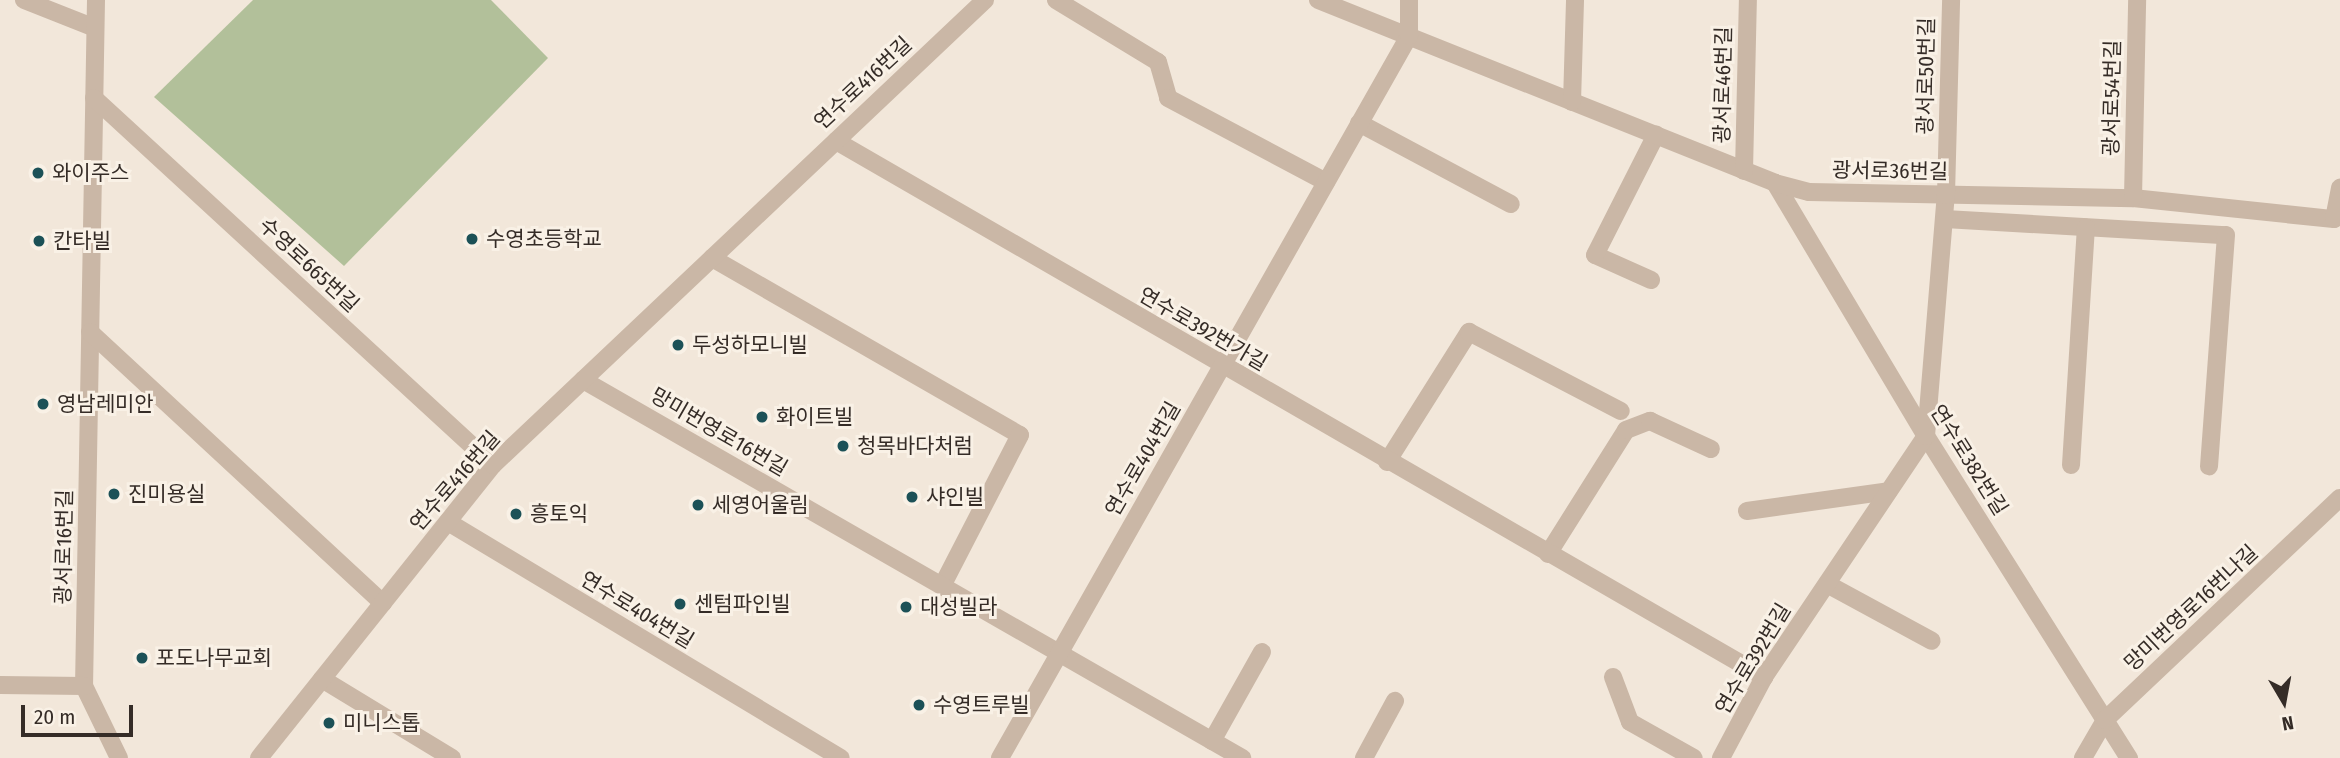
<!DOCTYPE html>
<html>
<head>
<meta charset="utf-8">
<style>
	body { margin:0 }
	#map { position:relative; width:2340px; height:758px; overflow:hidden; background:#f2e7da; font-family:"Fira Sans Condensed","Noto Sans KR",sans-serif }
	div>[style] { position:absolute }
	.green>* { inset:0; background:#b2c09a }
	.lane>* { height:18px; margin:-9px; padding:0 9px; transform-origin:9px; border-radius:9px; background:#cab7a6 }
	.street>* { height:18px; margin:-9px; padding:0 9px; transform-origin:9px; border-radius:9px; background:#cab7a6 }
	.dots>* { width:19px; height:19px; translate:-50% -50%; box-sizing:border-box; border:4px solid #f9f1e6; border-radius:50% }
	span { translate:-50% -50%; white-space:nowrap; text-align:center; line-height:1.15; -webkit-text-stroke:6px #f9f1e6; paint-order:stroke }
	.street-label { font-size:21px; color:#352c27 }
	.poi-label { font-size:21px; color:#352c27 }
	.left { translate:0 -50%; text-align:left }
	.north { position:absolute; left:2249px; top:667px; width:70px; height:70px; -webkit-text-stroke:5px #f9f1e6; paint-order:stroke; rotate:170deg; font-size:19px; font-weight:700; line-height:28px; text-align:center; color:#352c27 }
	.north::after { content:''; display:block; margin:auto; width:24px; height:32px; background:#352c27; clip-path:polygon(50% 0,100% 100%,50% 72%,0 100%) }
	.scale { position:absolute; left:21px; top:705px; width:112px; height:32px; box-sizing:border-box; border:4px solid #352c27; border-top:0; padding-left:9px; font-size:21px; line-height:24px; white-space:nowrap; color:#352c27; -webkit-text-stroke:5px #f9f1e6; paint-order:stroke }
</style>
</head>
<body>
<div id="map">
	<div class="green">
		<i style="clip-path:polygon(253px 0,491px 0,548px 58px,344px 266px,154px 97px)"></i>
	</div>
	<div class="lane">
		<i style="left:1056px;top:0;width:119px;rotate:31.3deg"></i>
		<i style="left:1158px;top:62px;width:37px;rotate:74deg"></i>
		<i style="left:1168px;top:98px;width:179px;rotate:28deg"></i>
		<i style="left:1359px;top:123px;width:172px;rotate:28.1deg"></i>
		<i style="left:1775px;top:183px;width:295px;rotate:59.2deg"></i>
		<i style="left:2133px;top:198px;width:202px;rotate:6deg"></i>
		<i style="left:2334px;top:219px;width:32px;rotate:-79deg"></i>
		<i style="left:1945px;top:219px;width:281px;rotate:3.3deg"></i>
		<i style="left:2226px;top:235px;width:232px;rotate:94.2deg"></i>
		<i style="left:712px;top:258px;width:355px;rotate:29.9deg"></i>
		<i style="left:1020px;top:435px;width:170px;rotate:117.3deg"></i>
		<i style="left:1651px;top:280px;width:61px;rotate:-155.9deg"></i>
		<i style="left:1595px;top:255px;width:135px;rotate:-63.1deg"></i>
		<i style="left:1387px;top:462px;width:154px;rotate:-57.8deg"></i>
		<i style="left:1469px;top:332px;width:171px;rotate:27.5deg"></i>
		<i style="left:2071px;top:465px;width:238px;rotate:-86.4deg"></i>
		<i style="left:1747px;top:511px;width:143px;rotate:-8deg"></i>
		<i style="left:448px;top:522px;width:458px;rotate:31deg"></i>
		<i style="left:1548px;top:554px;width:146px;rotate:-57.8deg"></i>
		<i style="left:1626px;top:430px;width:26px;rotate:-21deg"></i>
		<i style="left:1650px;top:421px;width:67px;rotate:24.7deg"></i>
		<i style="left:1827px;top:584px;width:119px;rotate:28.5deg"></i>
		<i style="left:1613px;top:677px;width:48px;rotate:69.3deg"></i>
		<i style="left:1630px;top:722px;width:73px;rotate:29.4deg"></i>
		<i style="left:1212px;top:741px;width:102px;rotate:-60.7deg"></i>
		<i style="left:1364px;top:758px;width:65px;rotate:-61.5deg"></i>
	</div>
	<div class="street">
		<i style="left:24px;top:0;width:76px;rotate:21.5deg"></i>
		<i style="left:96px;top:0;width:686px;rotate:91deg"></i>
		<i style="left:84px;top:686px;width:80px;rotate:64.1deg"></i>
		<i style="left:1318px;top:0;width:492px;rotate:21.8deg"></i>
		<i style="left:1775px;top:183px;width:35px;rotate:15deg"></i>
		<i style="left:1809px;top:192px;width:324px;rotate:1.1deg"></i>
		<i style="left:2133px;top:198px;width:198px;rotate:-88.8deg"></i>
		<i style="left:94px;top:98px;width:542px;rotate:42.61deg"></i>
		<i style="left:1572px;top:102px;width:102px;rotate:-88.3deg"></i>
		<i style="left:836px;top:141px;width:1072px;rotate:30.01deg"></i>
		<i style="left:1744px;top:171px;width:171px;rotate:-88.7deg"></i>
		<i style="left:90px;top:332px;width:399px;rotate:42.8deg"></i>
		<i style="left:583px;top:380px;width:760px;rotate:29.84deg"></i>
		<i style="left:1926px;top:436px;width:381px;rotate:57.8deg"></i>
		<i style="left:322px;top:679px;width:152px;rotate:31.3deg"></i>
		<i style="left:0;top:685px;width:84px;rotate:0.7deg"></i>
		<i style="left:259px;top:758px;width:375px;rotate:-51.4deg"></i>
		<i style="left:493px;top:465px;width:677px;rotate:-43.38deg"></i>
		<i style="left:1000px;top:758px;width:830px;rotate:-60.47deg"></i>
		<i style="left:1409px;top:36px;width:36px;rotate:-90deg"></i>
		<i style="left:1721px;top:758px;width:92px;rotate:-62deg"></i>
		<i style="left:1764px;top:677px;width:290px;rotate:-56.1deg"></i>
		<i style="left:1926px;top:436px;width:242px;rotate:-85.3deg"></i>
		<i style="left:1946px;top:195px;width:195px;rotate:-88.5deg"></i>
		<i style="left:2083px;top:758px;width:44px;rotate:-59.9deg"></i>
		<i style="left:2105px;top:720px;width:323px;rotate:-43.4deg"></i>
	</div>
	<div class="dots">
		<i style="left:38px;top:173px;background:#1c5157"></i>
		<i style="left:472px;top:239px;background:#1c5157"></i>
		<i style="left:39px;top:241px;background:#1c5157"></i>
		<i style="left:678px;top:345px;background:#1c5157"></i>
		<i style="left:43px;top:404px;background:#1c5157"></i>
		<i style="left:762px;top:417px;background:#1c5157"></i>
		<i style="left:843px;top:446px;background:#1c5157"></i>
		<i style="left:114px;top:494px;background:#1c5157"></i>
		<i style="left:912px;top:497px;background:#1c5157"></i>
		<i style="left:698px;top:505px;background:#1c5157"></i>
		<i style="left:516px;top:514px;background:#1c5157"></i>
		<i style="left:680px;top:604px;background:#1c5157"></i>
		<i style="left:906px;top:607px;background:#1c5157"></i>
		<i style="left:142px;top:658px;background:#1c5157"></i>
		<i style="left:919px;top:705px;background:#1c5157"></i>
		<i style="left:329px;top:723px;background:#1c5157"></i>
	</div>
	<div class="street-label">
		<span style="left:1926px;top:76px;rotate:-89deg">광서로50번길</span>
		<span style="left:863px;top:83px;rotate:-43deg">연수로416번길</span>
		<span style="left:1723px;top:85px;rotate:-89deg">광서로46번길</span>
		<span style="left:2112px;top:98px;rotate:-89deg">광서로54번길</span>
		<span style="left:1890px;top:171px;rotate:1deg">광서로36번길</span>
		<span style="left:309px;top:265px;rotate:43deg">수영로665번길</span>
		<span style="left:1203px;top:329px;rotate:30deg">연수로392번가길</span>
		<span style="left:719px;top:432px;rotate:30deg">망미번영로16번길</span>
		<span style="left:1143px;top:459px;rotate:-60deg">연수로404번길</span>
		<span style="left:1969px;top:460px;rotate:58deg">연수로382번길</span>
		<span style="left:455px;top:481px;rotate:-49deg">연수로416번길</span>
		<span style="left:64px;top:547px;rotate:-89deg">광서로16번길</span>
		<span style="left:2191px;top:608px;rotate:-43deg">망미번영로16번나길</span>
		<span style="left:637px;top:610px;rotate:31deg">연수로404번길</span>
		<span style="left:1753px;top:659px;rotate:-59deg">연수로392번길</span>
	</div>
	<div class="poi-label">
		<span class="left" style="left:52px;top:173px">와이주스</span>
		<span class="left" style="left:486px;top:239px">수영초등학교</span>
		<span class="left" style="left:53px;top:241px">칸타빌</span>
		<span class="left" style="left:692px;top:345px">두성하모니빌</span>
		<span class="left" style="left:57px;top:404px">영남레미안</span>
		<span class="left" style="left:776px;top:417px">화이트빌</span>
		<span class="left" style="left:857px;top:446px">청목바다처럼</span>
		<span class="left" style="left:128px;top:494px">진미용실</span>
		<span class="left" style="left:926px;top:497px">샤인빌</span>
		<span class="left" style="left:712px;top:505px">세영어울림</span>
		<span class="left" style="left:530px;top:514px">흥토익</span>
		<span class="left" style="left:694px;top:604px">센텀파인빌</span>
		<span class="left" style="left:920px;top:607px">대성빌라</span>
		<span class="left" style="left:156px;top:658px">포도나무교회</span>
		<span class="left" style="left:933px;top:705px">수영트루빌</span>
		<span class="left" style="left:343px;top:723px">미니스톱</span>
	</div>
	<div class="north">N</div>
	<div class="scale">20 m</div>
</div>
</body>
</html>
